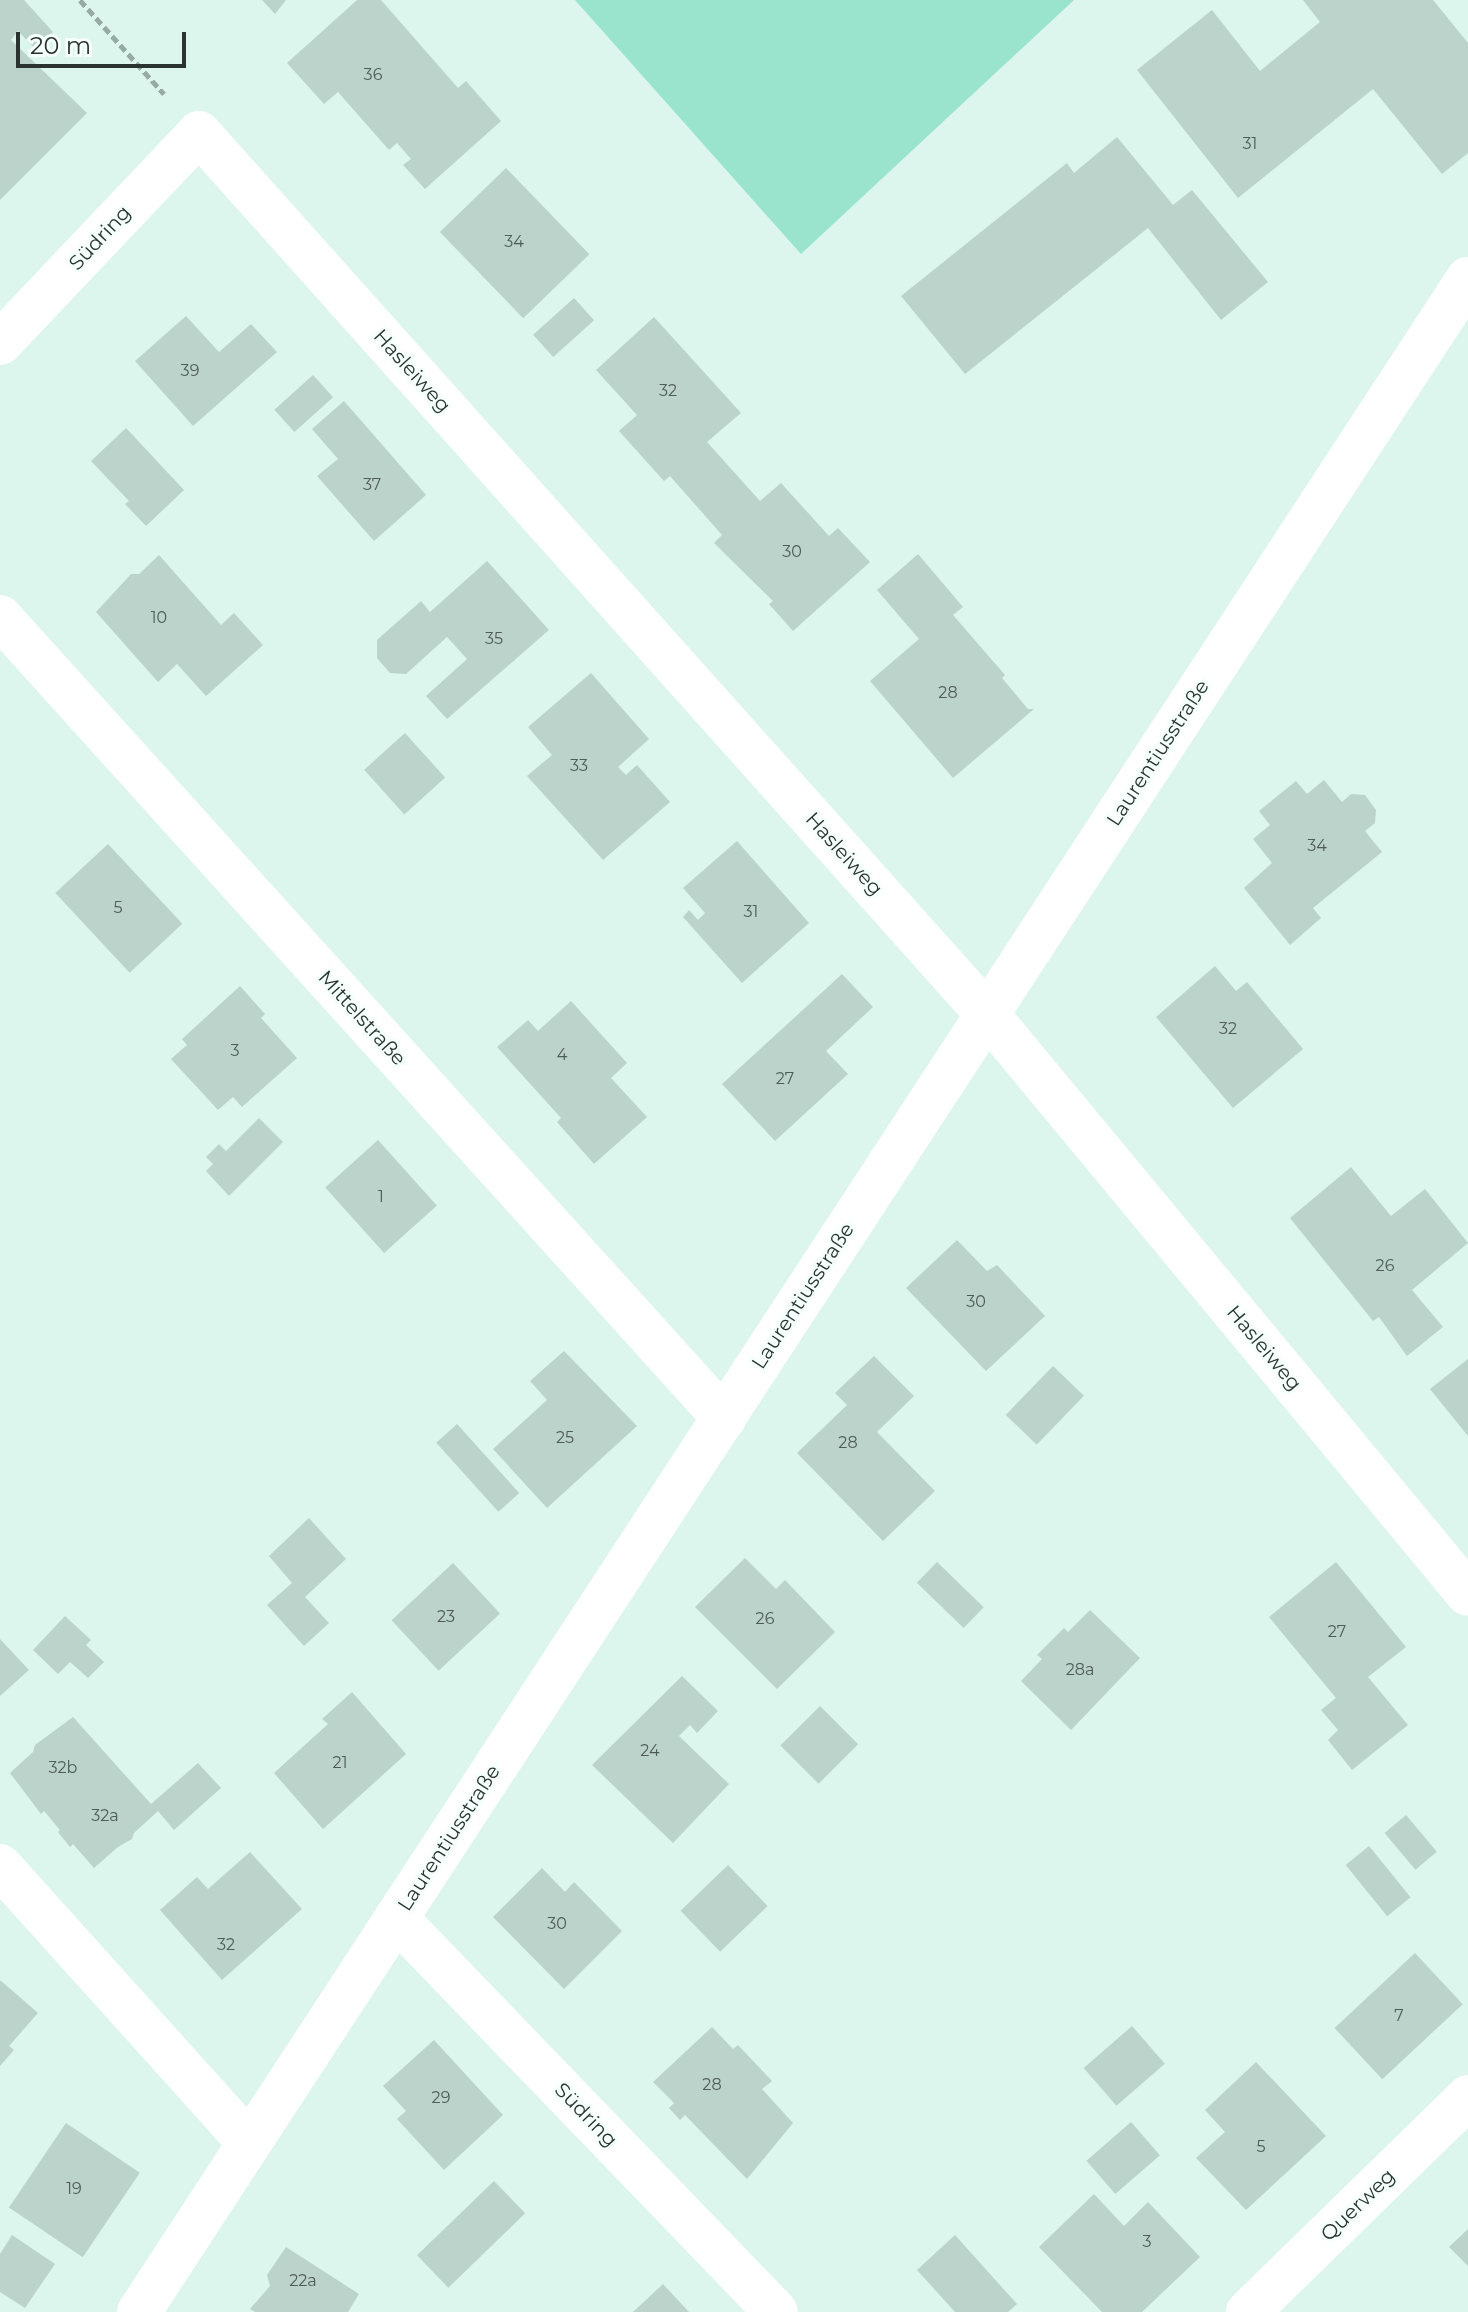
<!DOCTYPE html>
<html>
<head>
<meta charset="utf-8">
<style>
	body { margin:0 }
	#map { position:relative; width:1468px; height:2312px; overflow:hidden; background:#dcf5ed; font-family:Montserrat,sans-serif }
	div>[style] { position:absolute }
	.green>* { inset:0; background:#9ae4ce }
	.building>* { inset:0; background:#bbd3cb; transform-origin:0 0 }
	.path>* { height:5px; margin-top:-2.5px; transform-origin:0; background:repeating-linear-gradient(90deg,#97aaa4 0 8px,transparent 0 12px) }
	.minor>* { height:44px; margin:-22px; padding:0 22px; transform-origin:22px; border-radius:22px; background:#fff }
	span { translate:-50% -50%; white-space:nowrap; text-align:center; line-height:1.15; -webkit-text-stroke:6px #f5fffb; paint-order:stroke }
	.number-label { font-size:16px; color:#4e5b57 }
	.number-label span { -webkit-text-stroke-width:0 }
	.street-label { font-size:20px; color:#2a3330 }
	.scale { position:absolute; left:16px; top:32px; width:170px; height:36px; box-sizing:border-box; border:4px solid #2a3330; border-top:0; padding-left:10px; font-size:24px; line-height:28px; white-space:nowrap; color:#2a3330; -webkit-text-stroke:6px #f5fffb; paint-order:stroke }
</style>
</head>
<body>
<div id="map">
	<div class="green">
		<i style="clip-path:polygon(575px 0,1074px 0,801px 254px)"></i>
	</div>
	<div class="building">
		<i style="clip-path:polygon(0 0,24px 0,53px 32px,35px 49px,18px 31px,11px 40px,87px 113px,0 200px)"></i>
		<i style="clip-path:polygon(262px 0,286px 0,275px 14px)"></i>
		<i style="clip-path:polygon(357px 0,381px 0,458px 88px,466px 81px,501px 121px,425px 189px,403px 165px,411px 159px,397px 143px,389px 150px,338px 92px,324px 104px,287px 63px)"></i>
		<i style="clip-path:polygon(1303px 0,1433px 0,1468px 43px,1468px 153px,1442px 174px,1373px 89px,1238px 198px,1137px 70px,1212px 10px,1260px 71px,1320px 22px)"></i>
		<i style="clip-path:polygon(1117px 137px,1173px 205px,1192px 190px,1268px 282px,1221px 320px,1148px 228px,965px 374px,901px 296px,1067px 163px,1074px 173px)"></i>
		<i style="left:506px;top:168px;width:120px;height:92px;rotate:46deg"></i>
		<i style="left:574px;top:298px;width:30px;height:55px;rotate:48deg"></i>
		<i style="clip-path:polygon(186px 316px,219px 352px,251px 324px,277px 352px,193px 426px,135px 361px)"></i>
		<i style="clip-path:polygon(654px 317px,741px 413px,707px 442px,760px 501px,781px 483px,829px 536px,838px 528px,870px 562px,793px 631px,769px 604px,773px 601px,714px 543px,722px 535px,670px 476px,664px 481px,619px 431px,637px 415px,596px 370px)"></i>
		<i style="left:313px;top:375px;width:30px;height:52px;rotate:48deg"></i>
		<i style="clip-path:polygon(344px 401px,426px 495px,374px 541px,317px 476px,338px 459px,312px 429px)"></i>
		<i style="clip-path:polygon(126px 428px,184px 490px,146px 526px,125px 504px,129px 501px,91px 461px)"></i>
		<i style="clip-path:polygon(918px 554px,963px 607px,953px 615px,1005px 675px,1002px 678px,1028px 709px,1034px 709px,953px 778px,870px 681px,919px 639px,877px 590px)"></i>
		<i style="clip-path:polygon(159px 555px,221px 625px,234px 613px,263px 645px,206px 696px,177px 664px,158px 682px,96px 612px,131px 574px,139px 574px)"></i>
		<i style="clip-path:polygon(487px 561px,549px 630px,447px 719px,426px 696px,467px 659px,447px 637px,406px 674px,390px 673px,377px 658px,377px 640px,421px 601px,430px 612px)"></i>
		<i style="clip-path:polygon(591px 673px,649px 739px,618px 767px,626px 775px,637px 765px,670px 802px,603px 860px,527px 776px,552px 755px,528px 727px)"></i>
		<i style="left:405px;top:733px;width:60px;height:55px;rotate:48deg"></i>
		<i style="clip-path:polygon(1324px 780px,1342px 802px,1351px 794px,1365px 795px,1376px 810px,1375px 823px,1365px 831px,1382px 852px,1313px 908px,1321px 918px,1290px 945px,1244px 888px,1272px 863px,1253px 839px,1270px 825px,1259px 811px,1296px 781px,1307px 794px)"></i>
		<i style="clip-path:polygon(737px 841px,809px 923px,742px 983px,683px 917px,689px 910px,698px 920px,705px 913px,683px 888px)"></i>
		<i style="left:108px;top:844px;width:109px;height:72px;rotate:47deg"></i>
		<i style="clip-path:polygon(1215px 966px,1236px 991px,1247px 982px,1303px 1049px,1233px 1108px,1156px 1017px)"></i>
		<i style="clip-path:polygon(842px 974px,873px 1007px,826px 1051px,848px 1074px,775px 1141px,722px 1084px)"></i>
		<i style="clip-path:polygon(240px 986px,265px 1014px,261px 1018px,297px 1058px,242px 1107px,233px 1097px,218px 1110px,171px 1059px,187px 1045px,182px 1039px)"></i>
		<i style="clip-path:polygon(571px 1001px,627px 1063px,611px 1078px,647px 1117px,594px 1164px,557px 1122px,561px 1118px,497px 1047px,528px 1020px,538px 1031px)"></i>
		<i style="clip-path:polygon(259px 1118px,283px 1142px,229px 1196px,206px 1171px,213px 1164px,206px 1157px,219px 1144px,226px 1151px)"></i>
		<i style="left:378px;top:1140px;width:88px;height:71px;rotate:48deg"></i>
		<i style="clip-path:polygon(1351px 1167px,1391px 1216px,1425px 1189px,1468px 1243px,1412px 1290px,1443px 1327px,1407px 1356px,1379px 1317px,1373px 1321px,1290px 1218px)"></i>
		<i style="clip-path:polygon(957px 1240px,987px 1271px,997px 1265px,1045px 1316px,986px 1371px,906px 1288px)"></i>
		<i style="clip-path:polygon(564px 1351px,637px 1426px,547px 1508px,493px 1449px,547px 1400px,530px 1381px)"></i>
		<i style="clip-path:polygon(874px 1356px,914px 1396px,877px 1432px,935px 1491px,883px 1541px,797px 1453px,847px 1405px,835px 1393px)"></i>
		<i style="clip-path:polygon(1468px 1359px,1468px 1436px,1430px 1389px)"></i>
		<i style="left:1053px;top:1366px;width:43px;height:68px;rotate:44deg"></i>
		<i style="left:457px;top:1424px;width:93px;height:28px;rotate:48deg"></i>
		<i style="clip-path:polygon(309px 1518px,346px 1559px,305px 1597px,329px 1623px,304px 1646px,267px 1605px,292px 1583px,269px 1556px)"></i>
		<i style="clip-path:polygon(745px 1558px,776px 1589px,785px 1580px,835px 1632px,777px 1689px,695px 1607px)"></i>
		<i style="left:937px;top:1562px;width:65px;height:29px;rotate:44deg"></i>
		<i style="clip-path:polygon(1336px 1562px,1406px 1647px,1368px 1677px,1408px 1725px,1352px 1770px,1328px 1740px,1338px 1730px,1321px 1710px,1336px 1698px,1269px 1617px)"></i>
		<i style="left:453px;top:1563px;width:69px;height:84px;rotate:47deg"></i>
		<i style="clip-path:polygon(1090px 1610px,1140px 1658px,1071px 1730px,1021px 1681px,1042px 1659px,1037px 1655px,1064px 1628px,1068px 1632px)"></i>
		<i style="clip-path:polygon(65px 1616px,91px 1640px,86px 1645px,104px 1662px,88px 1678px,70px 1662px,58px 1674px,33px 1650px)"></i>
		<i style="clip-path:polygon(0 1639px,29px 1670px,0 1696px)"></i>
		<i style="clip-path:polygon(682px 1676px,718px 1711px,697px 1733px,690px 1725px,679px 1736px,729px 1784px,673px 1843px,592px 1765px)"></i>
		<i style="clip-path:polygon(352px 1692px,406px 1754px,323px 1829px,274px 1773px,328px 1724px,322px 1719px)"></i>
		<i style="left:820px;top:1706px;width:54px;height:56px;rotate:45deg"></i>
		<i style="clip-path:polygon(73px 1717px,151px 1804px,198px 1763px,221px 1788px,174px 1830px,158px 1811px,134px 1833px,132px 1839px,118px 1847px,94px 1868px,73px 1844px,70px 1847px,58px 1832px,60px 1830px,44px 1811px,41px 1814px,10px 1773px,33px 1752px,35px 1745px)"></i>
		<i style="left:1406px;top:1815px;width:48px;height:28px;rotate:50deg"></i>
		<i style="left:1369px;top:1846px;width:66px;height:30px;rotate:51deg"></i>
		<i style="clip-path:polygon(250px 1852px,302px 1909px,222px 1980px,160px 1910px,197px 1877px,208px 1889px)"></i>
		<i style="left:728px;top:1865px;width:57px;height:66px;rotate:46deg"></i>
		<i style="clip-path:polygon(542px 1868px,565px 1892px,574px 1882px,622px 1931px,564px 1989px,493px 1917px)"></i>
		<i style="left:1415px;top:1953px;width:70px;height:110px;rotate:47deg"></i>
		<i style="clip-path:polygon(0 1980px,38px 2013px,9px 2046px,14px 2050px,0 2066px)"></i>
		<i style="left:1132px;top:2026px;width:50px;height:64px;rotate:49deg"></i>
		<i style="clip-path:polygon(712px 2027px,733px 2049px,738px 2045px,772px 2081px,762px 2089px,793px 2123px,747px 2179px,685px 2115px,680px 2120px,669px 2108px,674px 2103px,653px 2082px)"></i>
		<i style="clip-path:polygon(434px 2040px,503px 2115px,444px 2170px,397px 2119px,406px 2111px,383px 2086px)"></i>
		<i style="clip-path:polygon(1256px 2062px,1326px 2136px,1246px 2210px,1196px 2158px,1225px 2132px,1205px 2110px)"></i>
		<i style="left:1131px;top:2122px;width:44px;height:59px;rotate:49deg"></i>
		<i style="left:66px;top:2123px;width:89px;height:102px;rotate:34deg"></i>
		<i style="left:494px;top:2181px;width:45px;height:107px;rotate:46deg"></i>
		<i style="clip-path:polygon(1094px 2194px,1124px 2226px,1148px 2202px,1200px 2257px,1142px 2312px,1102px 2312px,1039px 2247px)"></i>
		<i style="clip-path:polygon(1468px 2229px,1468px 2266px,1449px 2247px)"></i>
		<i style="clip-path:polygon(12px 2235px,55px 2264px,25px 2308px,0 2292px,0 2254px)"></i>
		<i style="clip-path:polygon(955px 2235px,1017px 2304px,1008px 2312px,955px 2312px,917px 2270px)"></i>
		<i style="clip-path:polygon(286px 2247px,359px 2294px,348px 2312px,255px 2312px,250px 2309px,270px 2286px,267px 2275px)"></i>
		<i style="clip-path:polygon(663px 2284px,689px 2312px,633px 2312px)"></i>
	</div>
	<div class="path">
		<i style="left:80px;top:0;width:126px;rotate:48.2deg"></i>
	</div>
	<div class="minor">
		<i style="left:0;top:343px;width:289px;rotate:-46.5deg"></i>
		<i style="left:199px;top:133px;width:1182px;rotate:48.19deg"></i>
		<i style="left:987px;top:1014px;width:753px;rotate:50.33deg"></i>
		<i style="left:0;top:617px;width:1080px;rotate:47.89deg"></i>
		<i style="left:0;top:1866px;width:372px;rotate:48deg"></i>
		<i style="left:396px;top:1918px;width:547px;rotate:46.04deg"></i>
		<i style="left:139px;top:2312px;width:2429px;rotate:-56.83deg"></i>
		<i style="left:1248px;top:2312px;width:308px;rotate:-44.3deg"></i>
	</div>
	<div class="number-label">
		<span style="left:373px;top:75px">36</span>
		<span style="left:1250px;top:144px">31</span>
		<span style="left:514px;top:242px">34</span>
		<span style="left:190px;top:371px">39</span>
		<span style="left:668px;top:391px">32</span>
		<span style="left:372px;top:485px">37</span>
		<span style="left:792px;top:552px">30</span>
		<span style="left:159px;top:618px">10</span>
		<span style="left:494px;top:639px">35</span>
		<span style="left:948px;top:693px">28</span>
		<span style="left:579px;top:766px">33</span>
		<span style="left:1317px;top:846px">34</span>
		<span style="left:118px;top:908px">5</span>
		<span style="left:751px;top:912px">31</span>
		<span style="left:1228px;top:1029px">32</span>
		<span style="left:235px;top:1051px">3</span>
		<span style="left:562px;top:1055px">4</span>
		<span style="left:785px;top:1079px">27</span>
		<span style="left:381px;top:1197px">1</span>
		<span style="left:1385px;top:1266px">26</span>
		<span style="left:976px;top:1302px">30</span>
		<span style="left:565px;top:1438px">25</span>
		<span style="left:848px;top:1443px">28</span>
		<span style="left:446px;top:1617px">23</span>
		<span style="left:765px;top:1619px">26</span>
		<span style="left:1337px;top:1632px">27</span>
		<span style="left:1080px;top:1670px">28a</span>
		<span style="left:650px;top:1751px">24</span>
		<span style="left:340px;top:1763px">21</span>
		<span style="left:63px;top:1768px">32b</span>
		<span style="left:105px;top:1816px">32a</span>
		<span style="left:557px;top:1924px">30</span>
		<span style="left:226px;top:1945px">32</span>
		<span style="left:1399px;top:2016px">7</span>
		<span style="left:712px;top:2085px">28</span>
		<span style="left:441px;top:2098px">29</span>
		<span style="left:1261px;top:2147px">5</span>
		<span style="left:74px;top:2189px">19</span>
		<span style="left:1147px;top:2242px">3</span>
		<span style="left:303px;top:2281px">22a</span>
	</div>
	<div class="street-label">
		<span style="left:100px;top:238px;rotate:-47deg">Südring</span>
		<span style="left:412px;top:371px;rotate:48deg">Hasleiweg</span>
		<span style="left:1158px;top:753px;rotate:-57deg">Laurentiusstraße</span>
		<span style="left:844px;top:854px;rotate:48deg">Hasleiweg</span>
		<span style="left:362px;top:1018px;rotate:48deg">Mittelstraße</span>
		<span style="left:803px;top:1296px;rotate:-57deg">Laurentiusstraße</span>
		<span style="left:1264px;top:1348px;rotate:50deg">Hasleiweg</span>
		<span style="left:449px;top:1838px;rotate:-57deg">Laurentiusstraße</span>
		<span style="left:586px;top:2115px;rotate:46deg">Südring</span>
		<span style="left:1358px;top:2205px;rotate:-44deg">Querweg</span>
	</div>
	<div class="scale">20 m</div>
</div>
</body>
</html>
